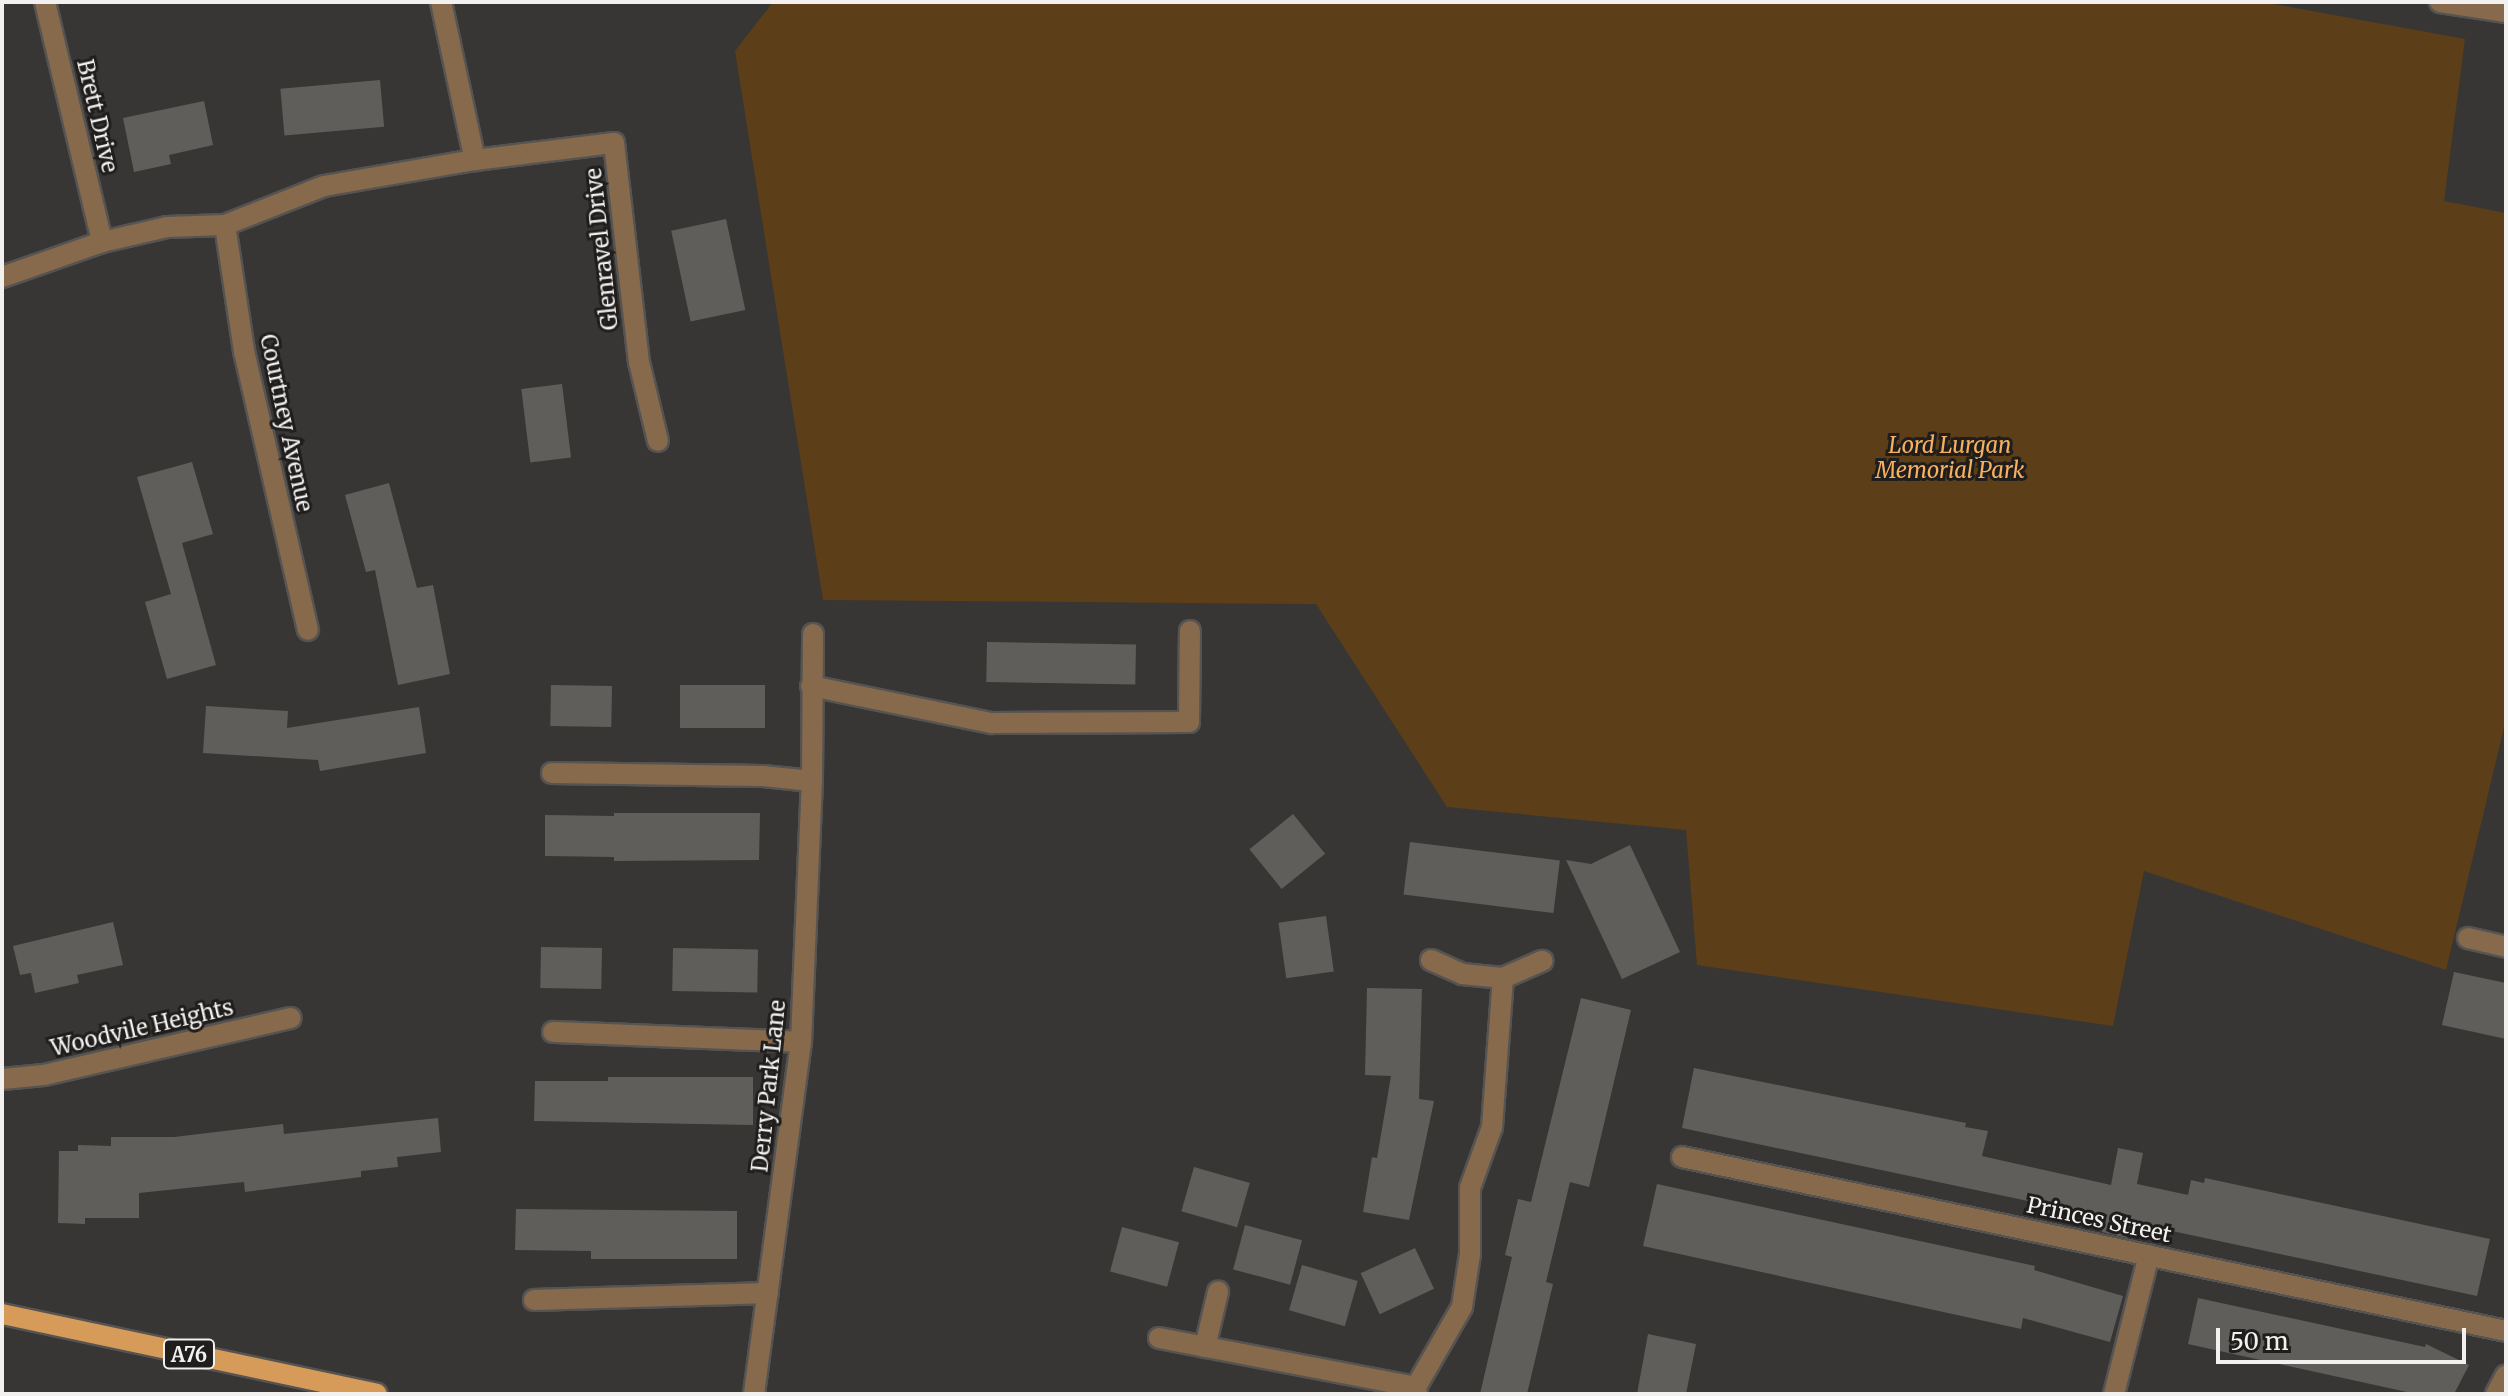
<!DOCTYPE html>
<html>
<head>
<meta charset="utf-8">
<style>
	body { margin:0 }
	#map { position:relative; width:2508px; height:1396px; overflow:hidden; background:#383634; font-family:Merriweather,serif }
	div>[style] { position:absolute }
	.green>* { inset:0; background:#5c3e19 }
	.building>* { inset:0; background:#605e5b; transform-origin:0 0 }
	.roads { filter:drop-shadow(2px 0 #565452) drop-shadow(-2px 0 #565452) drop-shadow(0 2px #565452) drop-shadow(0 -2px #565452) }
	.minor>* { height:20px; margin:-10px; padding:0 10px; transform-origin:10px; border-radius:10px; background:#876a4c }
	.primary>* { height:20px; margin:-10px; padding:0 10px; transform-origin:10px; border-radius:10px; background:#d79b59 }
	span { translate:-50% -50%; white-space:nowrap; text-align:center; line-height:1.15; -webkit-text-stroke:6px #1f1e1d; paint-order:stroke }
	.shield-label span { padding:2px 6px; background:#1f1e1d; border:2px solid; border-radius:6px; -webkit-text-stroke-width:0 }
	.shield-label { font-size:20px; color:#f2f1ef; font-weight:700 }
	.street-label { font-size:22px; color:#f2f1ef }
	.park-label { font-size:22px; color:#f7b060; font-style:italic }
	.frame { position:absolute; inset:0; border:4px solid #f2f1ef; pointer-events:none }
	.scale { position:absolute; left:2216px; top:1328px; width:250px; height:36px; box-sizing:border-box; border:4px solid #f2f1ef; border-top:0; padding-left:10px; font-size:24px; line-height:28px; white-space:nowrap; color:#f2f1ef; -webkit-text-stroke:6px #1f1e1d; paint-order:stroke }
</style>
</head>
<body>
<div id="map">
	<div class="green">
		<i style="clip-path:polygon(773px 2px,2262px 2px,2465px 39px,2444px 201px,2506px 213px,2506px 719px,2446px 970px,2144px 871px,2113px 1026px,1697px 965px,1686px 830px,1447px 807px,1316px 604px,823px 600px,735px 51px)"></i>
	</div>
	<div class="building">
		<i style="left:380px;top:80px;width:47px;height:100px;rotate:85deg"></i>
		<i style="clip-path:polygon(204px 101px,213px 145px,169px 155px,171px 164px,134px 172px,123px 118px)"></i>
		<i style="left:726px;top:219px;width:93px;height:56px;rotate:78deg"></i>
		<i style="left:562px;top:384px;width:74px;height:41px;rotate:83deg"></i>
		<i style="clip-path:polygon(192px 462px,213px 534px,182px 543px,216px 665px,167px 679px,145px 602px,171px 594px,137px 477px)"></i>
		<i style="clip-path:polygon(389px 483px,417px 588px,433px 585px,450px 674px,398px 685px,375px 570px,366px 572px,345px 495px)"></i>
		<i style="left:987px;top:642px;width:149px;height:40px;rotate:1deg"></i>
		<i style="left:551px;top:685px;width:61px;height:41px;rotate:1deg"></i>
		<i style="left:680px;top:685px;width:85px;height:43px"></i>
		<i style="clip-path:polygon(206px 706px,288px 711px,287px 728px,419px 707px,426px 753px,320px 771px,318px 760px,203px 753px)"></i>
		<i style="clip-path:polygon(614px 813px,760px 813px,759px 860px,614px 861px,614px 857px,545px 856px,545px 815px,614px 816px)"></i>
		<i style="left:1293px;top:814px;width:51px;height:56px;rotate:51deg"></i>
		<i style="left:1410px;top:842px;width:151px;height:53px;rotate:7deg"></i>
		<i style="clip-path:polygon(1630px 845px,1680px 952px,1622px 979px,1566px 860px,1591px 864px)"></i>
		<i style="left:1326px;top:916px;width:56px;height:48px;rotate:82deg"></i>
		<i style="clip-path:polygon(113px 922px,123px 965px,77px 975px,79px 983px,35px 993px,31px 973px,20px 975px,13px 946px)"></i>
		<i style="left:541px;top:947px;width:61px;height:41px;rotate:1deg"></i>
		<i style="left:673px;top:948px;width:85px;height:43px;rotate:1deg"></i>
		<i style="clip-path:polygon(2454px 972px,2506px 983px,2506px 1039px,2442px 1025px)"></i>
		<i style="clip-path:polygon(1367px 988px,1422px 989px,1419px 1099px,1434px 1101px,1409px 1220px,1363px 1212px,1372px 1157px,1377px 1158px,1391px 1076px,1365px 1075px)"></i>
		<i style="clip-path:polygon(1581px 998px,1631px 1010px,1589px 1187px,1570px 1182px,1546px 1282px,1553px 1284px,1527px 1394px,1480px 1394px,1512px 1257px,1505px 1255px,1518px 1199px,1531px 1202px)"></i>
		<i style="clip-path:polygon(1694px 1068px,1966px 1123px,1965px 1127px,1988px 1131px,1982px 1156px,2111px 1185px,2118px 1148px,2143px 1153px,2137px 1184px,2188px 1195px,2191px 1180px,2204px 1183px,2205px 1178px,2490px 1239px,2477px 1296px,2130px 1222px,2127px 1238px,2102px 1232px,2105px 1218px,2095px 1215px,1682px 1128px)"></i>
		<i style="clip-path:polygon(608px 1077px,753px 1077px,753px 1125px,534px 1121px,535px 1081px,608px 1081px)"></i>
		<i style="clip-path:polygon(438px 1118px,441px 1152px,397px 1157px,398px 1167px,361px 1171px,361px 1177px,245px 1192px,244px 1182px,139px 1193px,139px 1218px,85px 1218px,85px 1224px,58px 1223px,59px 1151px,78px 1151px,78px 1145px,111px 1146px,111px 1137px,174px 1137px,283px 1124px,284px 1134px)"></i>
		<i style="left:1194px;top:1167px;width:58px;height:46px;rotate:16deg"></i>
		<i style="clip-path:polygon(1657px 1184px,2035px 1266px,2034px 1270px,2123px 1296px,2110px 1342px,2023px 1318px,2021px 1329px,1643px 1246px)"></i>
		<i style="clip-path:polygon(516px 1209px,737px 1211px,737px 1259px,591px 1259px,591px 1251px,515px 1250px)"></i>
		<i style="left:1245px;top:1225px;width:59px;height:46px;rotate:15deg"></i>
		<i style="left:1122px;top:1227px;width:59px;height:46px;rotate:15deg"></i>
		<i style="left:1415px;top:1248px;width:45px;height:60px;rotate:65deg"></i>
		<i style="left:1302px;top:1265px;width:58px;height:47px;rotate:16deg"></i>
		<i style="clip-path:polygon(2198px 1298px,2425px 1347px,2426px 1344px,2469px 1365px,2454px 1394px,2416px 1394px,2188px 1344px)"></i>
		<i style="clip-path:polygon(1648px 1334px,1696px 1344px,1686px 1394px,1637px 1394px)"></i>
	</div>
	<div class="roads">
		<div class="minor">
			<i style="left:45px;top:2px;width:247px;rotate:76.6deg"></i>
			<i style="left:441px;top:2px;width:162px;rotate:77.9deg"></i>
			<i style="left:2440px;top:2px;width:67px;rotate:8.6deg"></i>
			<i style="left:225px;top:225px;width:127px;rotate:81.4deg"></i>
			<i style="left:244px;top:351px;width:286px;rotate:77.1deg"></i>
			<i style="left:2px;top:277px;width:106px;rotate:-19.3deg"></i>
			<i style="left:102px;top:242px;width:67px;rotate:-13deg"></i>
			<i style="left:167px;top:227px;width:58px;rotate:-2deg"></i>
			<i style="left:225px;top:225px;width:106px;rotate:-21.5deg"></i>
			<i style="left:324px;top:186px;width:153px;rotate:-9.8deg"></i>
			<i style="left:475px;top:160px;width:140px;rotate:-7deg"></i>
			<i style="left:614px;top:143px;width:220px;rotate:83.5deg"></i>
			<i style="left:639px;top:362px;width:81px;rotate:76.5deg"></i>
			<i style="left:811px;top:686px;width:185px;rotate:11.6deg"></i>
			<i style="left:992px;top:723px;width:197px;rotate:-0.3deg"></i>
			<i style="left:1189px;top:722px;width:91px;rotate:-89.4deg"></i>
			<i style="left:552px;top:773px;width:211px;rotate:0.8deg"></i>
			<i style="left:763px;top:776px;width:49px;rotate:5.8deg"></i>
			<i style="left:2468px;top:938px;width:39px;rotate:13deg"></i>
			<i style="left:1431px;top:960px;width:34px;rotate:24deg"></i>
			<i style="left:1462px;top:974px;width:41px;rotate:5.6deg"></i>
			<i style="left:1503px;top:978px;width:43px;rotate:-23.6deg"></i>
			<i style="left:553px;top:1032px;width:248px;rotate:2.3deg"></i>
			<i style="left:2px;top:1079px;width:42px;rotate:-5.4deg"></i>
			<i style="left:44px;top:1075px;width:253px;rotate:-13deg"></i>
			<i style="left:1682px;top:1157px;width:842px;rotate:11.92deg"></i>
			<i style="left:534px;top:1300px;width:234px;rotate:-1.7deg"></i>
			<i style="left:1159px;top:1338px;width:262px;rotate:10.8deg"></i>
			<i style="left:1205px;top:1347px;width:57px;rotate:-76.7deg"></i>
			<i style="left:754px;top:1394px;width:355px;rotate:-82.4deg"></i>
			<i style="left:801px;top:1042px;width:261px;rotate:-87.6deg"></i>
			<i style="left:812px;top:781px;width:147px;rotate:-89.6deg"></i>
			<i style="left:1417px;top:1394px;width:7px;rotate:-98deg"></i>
			<i style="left:1416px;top:1387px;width:92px;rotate:-60.1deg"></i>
			<i style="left:1462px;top:1307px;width:54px;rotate:-81.4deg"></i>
			<i style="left:1470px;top:1254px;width:66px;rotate:-90deg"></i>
			<i style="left:1470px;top:1188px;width:65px;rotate:-70.2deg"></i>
			<i style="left:1492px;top:1127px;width:149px;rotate:-85.8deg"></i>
			<i style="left:2114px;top:1394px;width:143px;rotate:-75.9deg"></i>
			<i style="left:2496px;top:1394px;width:21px;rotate:-62deg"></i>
		</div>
		<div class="primary">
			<i style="left:2px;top:1314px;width:383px;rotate:12deg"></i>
		</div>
	</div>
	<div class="shield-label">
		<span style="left:189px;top:1354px">A76</span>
	</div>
	<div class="street-label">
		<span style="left:97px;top:116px;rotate:77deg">Brett Drive</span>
		<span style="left:602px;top:249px;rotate:-96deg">Glenravel Drive</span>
		<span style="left:286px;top:423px;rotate:78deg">Courtney Avenue</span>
		<span style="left:142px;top:1028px;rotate:-13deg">Woodvile Heights</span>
		<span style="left:769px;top:1086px;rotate:-84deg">Derry Park Lane</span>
		<span style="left:2099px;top:1220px;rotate:12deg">Princes Street</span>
	</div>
	<div class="park-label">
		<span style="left:1950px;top:458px">Lord Lurgan<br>Memorial Park</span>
	</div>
	<div class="frame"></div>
	<div class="scale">50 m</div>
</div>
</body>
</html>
